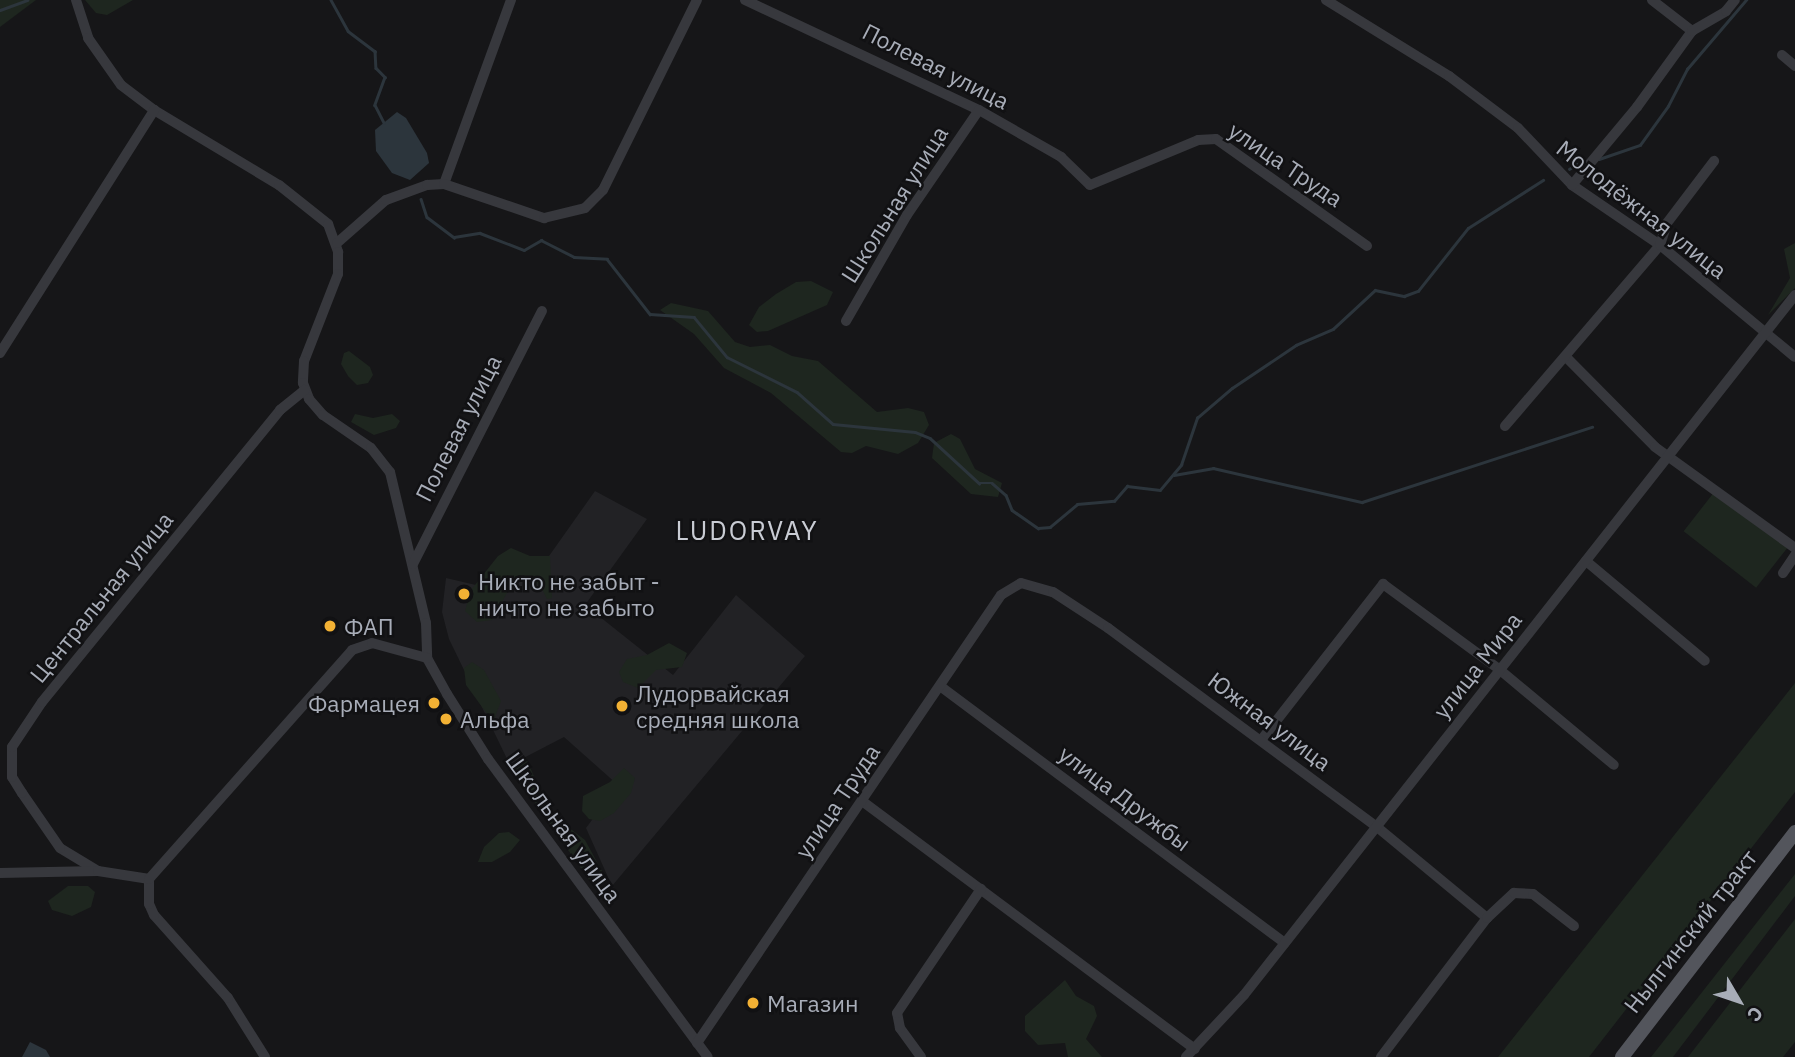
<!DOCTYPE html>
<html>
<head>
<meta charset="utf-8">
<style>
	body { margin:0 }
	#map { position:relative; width:1795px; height:1057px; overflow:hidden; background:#161618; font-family:"IBM Plex Sans",sans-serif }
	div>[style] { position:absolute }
	.built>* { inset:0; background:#222225 }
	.green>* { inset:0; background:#1e261f; transform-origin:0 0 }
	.water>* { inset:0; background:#2c353c }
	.stream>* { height:2.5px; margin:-1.25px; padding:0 1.25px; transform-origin:1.25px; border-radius:1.25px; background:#2c353c }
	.minor>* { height:10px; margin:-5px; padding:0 5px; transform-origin:5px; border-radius:5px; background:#37383d }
	.major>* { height:14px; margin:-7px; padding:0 7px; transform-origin:7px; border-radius:7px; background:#53555c }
	.dots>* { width:19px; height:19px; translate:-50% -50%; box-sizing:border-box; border:4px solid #111113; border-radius:50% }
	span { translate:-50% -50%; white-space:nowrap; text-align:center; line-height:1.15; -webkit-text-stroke:5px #111113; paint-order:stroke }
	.street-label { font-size:23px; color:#a8adb8 }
	.poi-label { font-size:23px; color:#a8adb8 }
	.left { translate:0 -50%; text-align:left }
	.right { translate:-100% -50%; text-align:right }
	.quarter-label { font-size:26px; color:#c9ccd4; letter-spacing:2px }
	.north { position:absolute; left:1704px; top:966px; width:70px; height:70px; -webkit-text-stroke:5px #111113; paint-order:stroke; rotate:129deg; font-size:19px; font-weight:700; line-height:28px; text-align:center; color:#a8adb8 }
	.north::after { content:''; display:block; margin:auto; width:24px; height:32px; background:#a8adb8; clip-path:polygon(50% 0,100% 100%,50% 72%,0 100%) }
</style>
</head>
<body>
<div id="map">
	<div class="built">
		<i style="clip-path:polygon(595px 491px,647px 519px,585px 605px,673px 675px,736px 595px,805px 656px,612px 886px,586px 828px,618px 785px,564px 737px,510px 765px,449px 639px,442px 612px,446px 578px,480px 586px,537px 573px)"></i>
	</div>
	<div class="green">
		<i style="clip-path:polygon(0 0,36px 0,0 27px)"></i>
		<i style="clip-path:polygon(85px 0,133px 0,107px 15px,96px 13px)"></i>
		<i style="clip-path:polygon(1795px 243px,1795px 288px,1768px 315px,1790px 278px,1784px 249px)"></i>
		<i style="clip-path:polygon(811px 281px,833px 292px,827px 305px,768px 331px,757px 332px,749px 325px,759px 307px,776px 294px,796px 282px)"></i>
		<i style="clip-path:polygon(671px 303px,708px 311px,735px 342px,750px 347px,770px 345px,792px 356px,818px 361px,877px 412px,908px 408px,924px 412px,929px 425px,918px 443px,898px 454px,866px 446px,852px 453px,841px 452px,771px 393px,724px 368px,694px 334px,660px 310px)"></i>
		<i style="clip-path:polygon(349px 351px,370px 367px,373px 375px,368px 383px,357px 385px,348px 376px,341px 364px,344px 353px)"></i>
		<i style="clip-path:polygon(355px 414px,373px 418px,392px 414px,400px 421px,396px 428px,374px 435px,351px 422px)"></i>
		<i style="clip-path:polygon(951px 434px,960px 439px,975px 469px,1002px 483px,998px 497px,971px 494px,932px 458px,934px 443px)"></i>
		<i style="left:1715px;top:491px;width:92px;height:51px;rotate:38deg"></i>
		<i style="clip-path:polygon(511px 548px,530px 556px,550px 556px,552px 598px,547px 599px,540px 585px,523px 575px,508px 591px,492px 620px,477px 622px,465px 611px,471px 590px,498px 556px)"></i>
		<i style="clip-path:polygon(669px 643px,687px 653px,682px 667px,656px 670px,638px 688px,623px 682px,619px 672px,627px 659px,647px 655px)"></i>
		<i style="clip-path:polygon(472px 662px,484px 670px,501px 701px,493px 722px,466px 685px,464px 668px)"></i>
		<i style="clip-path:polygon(1795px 683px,1795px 792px,1589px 1057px,1498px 1057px)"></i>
		<i style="clip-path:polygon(526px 758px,550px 813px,585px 840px,602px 871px,600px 886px,592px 884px,514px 773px,514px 763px)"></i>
		<i style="clip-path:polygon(624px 768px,635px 778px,631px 793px,614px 813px,600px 821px,589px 819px,582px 811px,583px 796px,610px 782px)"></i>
		<i style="clip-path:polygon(509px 832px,520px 840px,510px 852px,492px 862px,478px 862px,484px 847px,499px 833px)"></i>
		<i style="clip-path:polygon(1795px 874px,1795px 896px,1673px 1057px,1651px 1057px)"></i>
		<i style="clip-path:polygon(68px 886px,88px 886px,95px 892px,91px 907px,72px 916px,52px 910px,48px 901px)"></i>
		<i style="clip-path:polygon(1795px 919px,1795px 1042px,1783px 1057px,1688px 1057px)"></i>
		<i style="clip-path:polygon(1065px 980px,1076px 996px,1094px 1006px,1097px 1016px,1086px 1039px,1102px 1057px,1068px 1057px,1065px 1043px,1038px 1045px,1025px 1031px,1025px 1016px)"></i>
	</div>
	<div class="water">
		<i style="clip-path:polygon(397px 112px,406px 118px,427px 153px,429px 163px,410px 180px,392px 173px,376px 151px,375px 130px)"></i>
		<i style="clip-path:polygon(30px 1042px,46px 1050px,50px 1057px,22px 1057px)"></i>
	</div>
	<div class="stream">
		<i style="left:331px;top:0;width:35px;rotate:61deg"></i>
		<i style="left:348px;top:31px;width:34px;rotate:37deg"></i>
		<i style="left:375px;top:51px;width:17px;rotate:87deg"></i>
		<i style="left:376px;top:68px;width:13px;rotate:45deg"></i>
		<i style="left:385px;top:77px;width:30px;rotate:110deg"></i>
		<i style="left:375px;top:105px;width:20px;rotate:63deg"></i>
		<i style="left:0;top:10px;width:29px;rotate:-20deg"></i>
		<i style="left:1599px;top:159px;width:43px;rotate:-18.9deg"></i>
		<i style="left:1640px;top:145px;width:48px;rotate:-54.3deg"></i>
		<i style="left:1668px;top:106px;width:42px;rotate:-62.8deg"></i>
		<i style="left:1687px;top:69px;width:91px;rotate:-49.5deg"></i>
		<i style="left:1569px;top:169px;width:9px;rotate:-32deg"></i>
		<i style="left:421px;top:199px;width:19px;rotate:72deg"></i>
		<i style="left:427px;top:217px;width:34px;rotate:37deg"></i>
		<i style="left:454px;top:237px;width:26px;rotate:-9deg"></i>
		<i style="left:480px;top:233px;width:47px;rotate:21.1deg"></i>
		<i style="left:524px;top:250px;width:20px;rotate:-30deg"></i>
		<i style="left:541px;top:240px;width:37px;rotate:27deg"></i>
		<i style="left:574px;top:257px;width:33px;rotate:3deg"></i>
		<i style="left:607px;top:259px;width:70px;rotate:52deg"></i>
		<i style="left:650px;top:314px;width:44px;rotate:3.9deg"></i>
		<i style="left:694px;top:317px;width:52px;rotate:50.5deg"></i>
		<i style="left:727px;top:357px;width:78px;rotate:26.6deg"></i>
		<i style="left:797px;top:392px;width:48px;rotate:41.6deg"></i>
		<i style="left:833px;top:424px;width:82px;rotate:5.6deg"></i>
		<i style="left:915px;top:432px;width:16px;rotate:22deg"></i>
		<i style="left:930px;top:438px;width:67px;rotate:42.6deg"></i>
		<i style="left:979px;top:483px;width:13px"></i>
		<i style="left:992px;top:483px;width:18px;rotate:41deg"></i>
		<i style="left:1006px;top:495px;width:16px;rotate:68deg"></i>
		<i style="left:1012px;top:510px;width:32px;rotate:35deg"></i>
		<i style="left:1038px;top:528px;width:12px;rotate:-5deg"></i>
		<i style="left:1050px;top:527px;width:35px;rotate:-40deg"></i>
		<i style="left:1077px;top:504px;width:37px;rotate:-5deg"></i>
		<i style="left:1114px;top:501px;width:20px;rotate:-49deg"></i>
		<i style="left:1127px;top:486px;width:33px;rotate:7deg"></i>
		<i style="left:1160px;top:490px;width:33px;rotate:-50deg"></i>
		<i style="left:1181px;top:465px;width:50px;rotate:-71.2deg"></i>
		<i style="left:1197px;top:418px;width:46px;rotate:-40.6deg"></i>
		<i style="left:1232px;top:388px;width:77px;rotate:-33.9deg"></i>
		<i style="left:1296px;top:345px;width:40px;rotate:-23.4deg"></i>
		<i style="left:1333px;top:329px;width:57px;rotate:-42.9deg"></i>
		<i style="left:1375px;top:290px;width:30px;rotate:12deg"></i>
		<i style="left:1404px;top:296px;width:15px;rotate:-20deg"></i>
		<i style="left:1418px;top:291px;width:80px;rotate:-51.6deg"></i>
		<i style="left:1468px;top:228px;width:89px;rotate:-32.6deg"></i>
		<i style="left:1174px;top:475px;width:40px;rotate:-10deg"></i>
		<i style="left:1213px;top:468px;width:153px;rotate:12.9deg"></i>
		<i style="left:1362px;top:502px;width:242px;rotate:-18.1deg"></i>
	</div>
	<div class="minor">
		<i style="left:76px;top:0;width:40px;rotate:72deg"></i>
		<i style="left:88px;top:38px;width:57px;rotate:54.9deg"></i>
		<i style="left:121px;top:85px;width:41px;rotate:37.1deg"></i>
		<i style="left:154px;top:110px;width:146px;rotate:31deg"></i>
		<i style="left:279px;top:185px;width:63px;rotate:38.5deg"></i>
		<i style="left:328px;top:224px;width:30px;rotate:70deg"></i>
		<i style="left:338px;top:252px;width:22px;rotate:90deg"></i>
		<i style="left:338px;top:274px;width:93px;rotate:111.3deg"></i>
		<i style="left:304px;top:361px;width:22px;rotate:93deg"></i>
		<i style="left:303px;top:383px;width:17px;rotate:69deg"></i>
		<i style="left:309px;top:399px;width:21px;rotate:49deg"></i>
		<i style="left:323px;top:415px;width:58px;rotate:34.5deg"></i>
		<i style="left:371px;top:448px;width:31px;rotate:52deg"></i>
		<i style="left:390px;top:472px;width:155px;rotate:76.6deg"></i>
		<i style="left:426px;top:623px;width:35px;rotate:88deg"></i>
		<i style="left:427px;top:658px;width:41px;rotate:60.9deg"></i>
		<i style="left:447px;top:694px;width:77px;rotate:57.8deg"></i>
		<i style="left:488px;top:759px;width:370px;rotate:53.6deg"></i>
		<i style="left:745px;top:0;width:259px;rotate:25.2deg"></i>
		<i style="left:979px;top:110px;width:95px;rotate:29.8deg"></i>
		<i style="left:1061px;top:157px;width:40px;rotate:44deg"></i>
		<i style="left:1090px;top:185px;width:117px;rotate:-22.6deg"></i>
		<i style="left:1198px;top:140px;width:18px;rotate:-3deg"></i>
		<i style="left:1216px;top:139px;width:185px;rotate:35.3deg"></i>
		<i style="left:1326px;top:0;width:145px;rotate:31.7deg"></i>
		<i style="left:1449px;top:76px;width:86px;rotate:37deg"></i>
		<i style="left:1518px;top:128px;width:79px;rotate:46.5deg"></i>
		<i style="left:1572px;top:185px;width:107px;rotate:34.3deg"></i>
		<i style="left:1660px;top:245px;width:175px;rotate:39.7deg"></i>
		<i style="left:1652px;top:0;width:51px;rotate:37.8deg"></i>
		<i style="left:1782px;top:55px;width:17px;rotate:40deg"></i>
		<i style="left:444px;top:184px;width:196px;rotate:-70deg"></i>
		<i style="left:1572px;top:185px;width:102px;rotate:-50.2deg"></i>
		<i style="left:1637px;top:107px;width:94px;rotate:-54.1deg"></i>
		<i style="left:1692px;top:31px;width:39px;rotate:-30deg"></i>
		<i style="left:1726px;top:11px;width:14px;rotate:-51deg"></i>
		<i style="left:337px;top:243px;width:65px;rotate:-41.3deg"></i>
		<i style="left:386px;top:200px;width:44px;rotate:-20.1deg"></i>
		<i style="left:427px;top:185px;width:17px;rotate:-3deg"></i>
		<i style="left:444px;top:184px;width:106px;rotate:18.8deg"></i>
		<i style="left:544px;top:218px;width:42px;rotate:-13.7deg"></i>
		<i style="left:585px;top:208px;width:25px;rotate:-45deg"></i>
		<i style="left:603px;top:190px;width:212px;rotate:-63.7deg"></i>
		<i style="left:846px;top:321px;width:122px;rotate:-60.1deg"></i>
		<i style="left:907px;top:215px;width:127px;rotate:-55.6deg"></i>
		<i style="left:0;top:353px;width:288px;rotate:-57.6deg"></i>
		<i style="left:1567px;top:358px;width:125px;rotate:45.3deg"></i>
		<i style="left:1655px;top:447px;width:173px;rotate:35.8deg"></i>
		<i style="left:1505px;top:426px;width:238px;rotate:-49.4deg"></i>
		<i style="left:1660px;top:245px;width:23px;rotate:-72deg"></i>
		<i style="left:1667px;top:223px;width:78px;rotate:-52.8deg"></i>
		<i style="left:1586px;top:561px;width:155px;rotate:40deg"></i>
		<i style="left:413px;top:564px;width:284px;rotate:-63deg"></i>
		<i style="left:1783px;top:573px;width:22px;rotate:-56deg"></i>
		<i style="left:940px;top:686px;width:430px;rotate:36.7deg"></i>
		<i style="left:1262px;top:739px;width:197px;rotate:-52deg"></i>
		<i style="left:1383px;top:584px;width:145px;rotate:36.3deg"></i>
		<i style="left:1500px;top:670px;width:148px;rotate:39.8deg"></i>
		<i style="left:862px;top:801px;width:415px;rotate:36.7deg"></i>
		<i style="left:98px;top:871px;width:44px;rotate:-148.8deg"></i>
		<i style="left:60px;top:848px;width:67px;rotate:-124.6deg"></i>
		<i style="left:22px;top:793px;width:19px;rotate:-122deg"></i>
		<i style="left:12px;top:777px;width:30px;rotate:-90deg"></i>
		<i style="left:12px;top:747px;width:54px;rotate:-56.3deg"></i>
		<i style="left:42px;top:702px;width:377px;rotate:-50.8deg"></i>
		<i style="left:280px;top:410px;width:32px;rotate:-39deg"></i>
		<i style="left:0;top:873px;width:98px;rotate:-1.2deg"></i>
		<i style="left:98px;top:871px;width:52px;rotate:8.9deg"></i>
		<i style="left:697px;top:1043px;width:541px;rotate:-55.84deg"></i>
		<i style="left:1001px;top:595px;width:23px;rotate:-31deg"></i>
		<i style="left:1021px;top:583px;width:33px;rotate:16deg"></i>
		<i style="left:1053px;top:592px;width:66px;rotate:33.2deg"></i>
		<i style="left:1108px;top:628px;width:335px;rotate:36.5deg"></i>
		<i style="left:1377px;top:827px;width:143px;rotate:39.6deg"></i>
		<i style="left:265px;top:1057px;width:70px;rotate:-122.1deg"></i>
		<i style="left:228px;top:998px;width:111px;rotate:-131.7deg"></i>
		<i style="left:154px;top:915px;width:12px;rotate:-114deg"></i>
		<i style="left:149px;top:904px;width:25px;rotate:-90deg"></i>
		<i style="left:149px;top:879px;width:306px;rotate:-48.4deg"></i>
		<i style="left:352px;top:650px;width:21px;rotate:-19deg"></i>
		<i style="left:372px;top:643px;width:57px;rotate:15.3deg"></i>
		<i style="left:921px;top:1057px;width:36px;rotate:-126deg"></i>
		<i style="left:900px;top:1028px;width:15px;rotate:-101deg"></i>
		<i style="left:897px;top:1013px;width:150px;rotate:-55.9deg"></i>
		<i style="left:1186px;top:1057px;width:85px;rotate:-46.9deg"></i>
		<i style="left:1244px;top:995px;width:891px;rotate:-51.79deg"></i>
		<i style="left:1381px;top:1057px;width:175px;rotate:-52.7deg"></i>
		<i style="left:1487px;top:918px;width:37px;rotate:-43deg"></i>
		<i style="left:1514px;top:893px;width:19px;rotate:3deg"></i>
		<i style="left:1533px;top:894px;width:52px;rotate:38deg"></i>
	</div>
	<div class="major">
		<i style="left:1622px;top:1057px;width:284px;rotate:-52.4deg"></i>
	</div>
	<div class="dots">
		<i style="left:464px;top:594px;background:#f2b134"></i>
		<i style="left:330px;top:626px;background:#f2b134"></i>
		<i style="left:434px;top:703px;background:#f2b134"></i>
		<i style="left:622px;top:706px;background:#f2b134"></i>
		<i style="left:446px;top:719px;background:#f2b134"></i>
		<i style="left:753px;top:1003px;background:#f2b134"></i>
	</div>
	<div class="street-label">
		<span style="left:936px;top:66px;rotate:27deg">Полевая улица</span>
		<span style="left:1286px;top:164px;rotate:34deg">улица Труда</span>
		<span style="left:894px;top:204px;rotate:-58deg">Школьная улица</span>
		<span style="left:1642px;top:209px;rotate:38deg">Молодёжная улица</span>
		<span style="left:458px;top:428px;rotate:-63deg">Полевая улица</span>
		<span style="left:101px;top:597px;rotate:-51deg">Центральная улица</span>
		<span style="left:1477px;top:665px;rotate:-52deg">улица Мира</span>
		<span style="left:1270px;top:721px;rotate:37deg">Южная улица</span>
		<span style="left:1125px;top:798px;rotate:37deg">улица Дружбы</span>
		<span style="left:837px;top:801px;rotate:-56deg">улица Труда</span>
		<span style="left:564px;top:827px;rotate:54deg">Школьная улица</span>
		<span style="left:1690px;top:931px;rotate:-52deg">Нылгинский тракт</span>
	</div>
	<div class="poi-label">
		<span class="left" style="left:478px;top:594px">Никто не забыт -<br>ничто не забыто</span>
		<span class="left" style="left:344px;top:626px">ФАП</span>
		<span class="left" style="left:636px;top:706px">Лудорвайская<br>средняя школа</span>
		<span class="right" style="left:420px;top:703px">Фармацея</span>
		<span class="left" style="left:460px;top:719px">Альфа</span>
		<span class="left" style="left:767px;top:1003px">Магазин</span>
	</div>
	<div class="quarter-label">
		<span style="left:747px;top:531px">LUDORVAY</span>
	</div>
	<div class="north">С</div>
</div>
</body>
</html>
